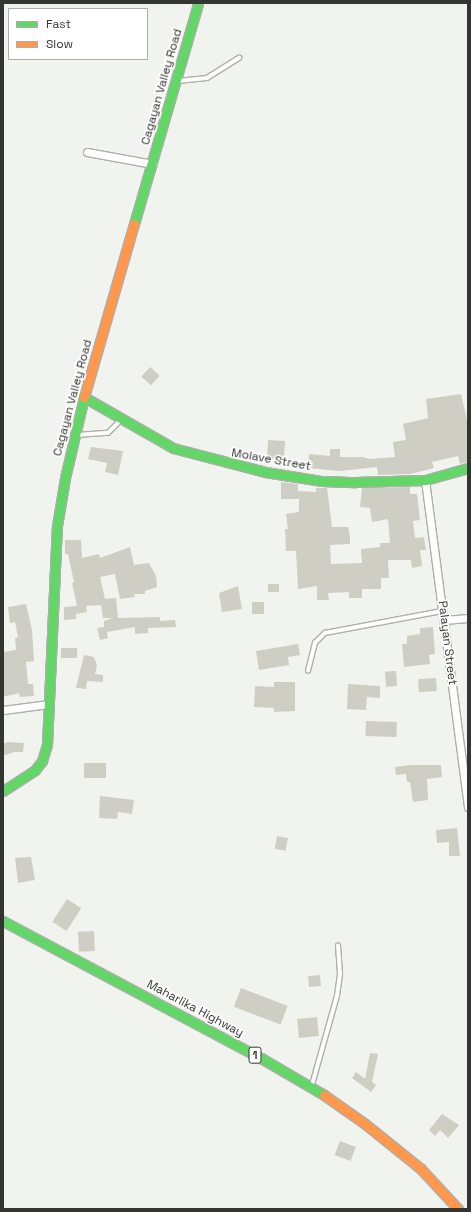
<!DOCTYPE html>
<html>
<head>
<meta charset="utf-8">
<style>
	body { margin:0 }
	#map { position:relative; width:471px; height:1212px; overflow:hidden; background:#f1f3ee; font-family:"Space Grotesk",sans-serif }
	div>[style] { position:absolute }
	.building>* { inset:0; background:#cecec4; transform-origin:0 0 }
	.roads { filter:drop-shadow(1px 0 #adafab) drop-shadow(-1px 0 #adafab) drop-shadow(0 1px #adafab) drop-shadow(0 -1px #adafab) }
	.lane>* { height:3.5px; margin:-1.75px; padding:0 1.75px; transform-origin:1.75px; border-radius:1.75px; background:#fdfdfc }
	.street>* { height:7px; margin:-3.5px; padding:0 3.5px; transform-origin:3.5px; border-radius:3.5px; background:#fdfdfc }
	.fast>* { height:9px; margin:-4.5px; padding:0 4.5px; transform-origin:4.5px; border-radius:4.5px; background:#63d668 }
	.slow>* { height:9px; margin:-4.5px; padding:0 4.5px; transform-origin:4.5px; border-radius:4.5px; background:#ff974d }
	span { translate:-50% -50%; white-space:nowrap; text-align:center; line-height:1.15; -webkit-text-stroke:3.5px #fff; paint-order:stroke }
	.shield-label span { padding:1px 3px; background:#fff; border:1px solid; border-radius:3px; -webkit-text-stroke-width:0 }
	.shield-label { font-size:11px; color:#333531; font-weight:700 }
	.street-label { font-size:12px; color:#333531 }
	.frame { position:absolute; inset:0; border:4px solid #333531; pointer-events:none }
	.legend { position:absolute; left:8px; top:8px; width:140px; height:52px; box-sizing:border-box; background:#fff; border:1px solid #adaead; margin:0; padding:5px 7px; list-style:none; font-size:12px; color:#333531 }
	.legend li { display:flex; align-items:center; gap:8px; height:20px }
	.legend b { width:20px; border:1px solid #adaead }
</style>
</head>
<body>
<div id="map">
	<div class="building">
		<i style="left:150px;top:367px;width:13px;height:13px;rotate:42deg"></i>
		<i style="clip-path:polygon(461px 394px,468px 424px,468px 462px,460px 464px,458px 456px,432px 462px,434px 468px,411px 474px,378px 475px,377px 467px,340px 471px,308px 468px,309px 454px,330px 456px,330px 449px,340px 449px,340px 457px,363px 457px,370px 459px,395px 457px,393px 442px,406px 440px,403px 424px,428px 418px,426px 399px)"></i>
		<i style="left:268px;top:440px;width:17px;height:19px;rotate:3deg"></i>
		<i style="clip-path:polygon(91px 447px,123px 451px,118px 475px,105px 472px,107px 463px,88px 459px)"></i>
		<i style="clip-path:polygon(281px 482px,298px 484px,298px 491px,316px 492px,316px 488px,327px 488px,332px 527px,348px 527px,350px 537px,350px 544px,330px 545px,331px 564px,362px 563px,361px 549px,380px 547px,380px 543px,390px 543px,388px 519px,372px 522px,370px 508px,360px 507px,362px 488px,410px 487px,410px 494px,417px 494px,420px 520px,413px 521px,415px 538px,424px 537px,426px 550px,420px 550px,422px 566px,412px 568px,411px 560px,388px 560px,389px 578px,381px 578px,381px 589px,362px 589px,362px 598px,349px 598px,349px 592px,328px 593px,329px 600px,317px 600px,317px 586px,298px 589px,296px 551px,286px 551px,285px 529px,288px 529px,286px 514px,299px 512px,299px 499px,281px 499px)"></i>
		<i style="clip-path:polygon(65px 540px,81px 540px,82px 558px,99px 554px,100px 558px,130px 547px,134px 565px,149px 563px,156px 576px,157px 587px,145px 591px,145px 594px,134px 594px,135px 597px,120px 599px,115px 574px,100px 577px,105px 599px,116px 598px,118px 618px,160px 617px,160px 621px,175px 620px,176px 627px,148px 628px,148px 633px,135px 634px,135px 627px,107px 632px,108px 638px,100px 640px,97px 628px,104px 627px,104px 621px,112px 618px,103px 618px,101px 605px,86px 606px,87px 612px,76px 614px,76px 619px,64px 620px,64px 607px,77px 606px,72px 583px,74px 582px,68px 554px,65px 554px)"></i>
		<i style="left:279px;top:584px;width:8px;height:11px;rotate:90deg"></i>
		<i style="clip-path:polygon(238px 586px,242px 609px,222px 612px,219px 593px)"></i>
		<i style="left:264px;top:602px;width:12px;height:12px;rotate:90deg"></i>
		<i style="clip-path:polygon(26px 604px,32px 630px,34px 661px,26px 662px,28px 684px,33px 684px,34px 696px,20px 697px,19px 693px,3px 697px,3px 652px,16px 650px,15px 638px,18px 637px,15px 622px,10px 623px,8px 607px)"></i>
		<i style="clip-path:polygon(433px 627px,435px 654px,429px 655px,430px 664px,404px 667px,402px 644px,407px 644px,407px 636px,420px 634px,420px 628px)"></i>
		<i style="clip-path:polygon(298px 644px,300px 655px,288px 657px,289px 665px,259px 670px,256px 651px)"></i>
		<i style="left:61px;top:648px;width:16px;height:10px"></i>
		<i style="clip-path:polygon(84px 655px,94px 657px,97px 665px,95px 674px,103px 675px,103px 682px,87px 681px,86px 689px,76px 688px)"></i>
		<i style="left:396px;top:671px;width:15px;height:11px;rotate:86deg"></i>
		<i style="left:436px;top:678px;width:13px;height:18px;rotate:86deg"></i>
		<i style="clip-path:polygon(274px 682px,295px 682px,295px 711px,274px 712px,274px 708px,254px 707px,255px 686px,274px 687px)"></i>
		<i style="clip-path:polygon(348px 684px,380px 686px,380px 698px,367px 697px,366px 710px,347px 709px)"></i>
		<i style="left:366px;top:721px;width:31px;height:15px;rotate:2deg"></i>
		<i style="clip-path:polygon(8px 742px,24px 743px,23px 752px,14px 752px,3px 756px,3px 744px)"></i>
		<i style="left:84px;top:763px;width:22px;height:15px"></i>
		<i style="clip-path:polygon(410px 765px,441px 765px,442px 777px,427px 779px,428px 800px,413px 802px,410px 782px,407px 782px,406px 774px,396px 775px,395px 767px)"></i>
		<i style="clip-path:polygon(100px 796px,134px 800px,132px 814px,118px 812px,117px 819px,99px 818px)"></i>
		<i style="clip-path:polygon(457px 828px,460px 856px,449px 856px,449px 842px,437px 843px,436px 830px)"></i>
		<i style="left:277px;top:836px;width:11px;height:13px;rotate:10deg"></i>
		<i style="clip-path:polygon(31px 857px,35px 880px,18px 883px,15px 858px)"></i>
		<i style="left:67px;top:899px;width:17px;height:27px;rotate:33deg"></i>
		<i style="left:94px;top:931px;width:20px;height:16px;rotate:87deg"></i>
		<i style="left:320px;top:975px;width:11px;height:12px;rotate:85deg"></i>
		<i style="left:241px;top:988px;width:50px;height:20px;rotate:21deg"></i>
		<i style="left:317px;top:1017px;width:19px;height:20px;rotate:84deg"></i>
		<i style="clip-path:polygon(370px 1053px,378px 1054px,372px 1082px,376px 1085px,371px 1092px,352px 1078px,356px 1072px,365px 1079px)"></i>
		<i style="clip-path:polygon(442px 1114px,459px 1125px,448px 1138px,440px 1130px,435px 1136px,429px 1130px)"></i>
		<i style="left:340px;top:1141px;width:17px;height:15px;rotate:21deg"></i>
	</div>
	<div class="roads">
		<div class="lane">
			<i style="left:178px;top:81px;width:29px;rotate:-6deg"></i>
			<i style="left:207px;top:78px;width:38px;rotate:-32deg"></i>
			<i style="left:77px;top:435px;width:31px;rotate:-4deg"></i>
			<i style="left:108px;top:433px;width:18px;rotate:-45deg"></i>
			<i style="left:308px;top:671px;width:29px;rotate:-76deg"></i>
			<i style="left:315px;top:643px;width:14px;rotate:-45deg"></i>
			<i style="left:325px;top:633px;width:120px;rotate:-10.6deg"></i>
			<i style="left:312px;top:1085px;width:92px;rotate:-74.3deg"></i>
			<i style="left:337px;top:996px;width:22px;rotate:-82deg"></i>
			<i style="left:340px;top:974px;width:28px;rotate:-94deg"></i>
		</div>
		<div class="street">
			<i style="left:87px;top:152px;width:67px;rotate:10.3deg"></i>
			<i style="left:425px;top:480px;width:330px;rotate:82.5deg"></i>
			<i style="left:444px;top:620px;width:24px;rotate:-5deg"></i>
			<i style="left:3px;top:710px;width:46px;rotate:-7.4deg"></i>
		</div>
		<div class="fast">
			<i style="left:134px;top:224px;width:230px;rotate:-73.8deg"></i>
			<i style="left:84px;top:397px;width:103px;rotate:29.8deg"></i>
			<i style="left:173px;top:448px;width:95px;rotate:14.6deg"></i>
			<i style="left:265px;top:472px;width:58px;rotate:9deg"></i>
			<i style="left:322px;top:481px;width:33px;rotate:2deg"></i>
			<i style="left:355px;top:482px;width:70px;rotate:-1.6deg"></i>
			<i style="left:425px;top:480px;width:45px;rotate:-15.6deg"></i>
			<i style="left:3px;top:791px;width:38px;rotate:-33deg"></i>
			<i style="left:35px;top:770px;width:11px;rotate:-52deg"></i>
			<i style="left:42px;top:761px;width:17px;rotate:-73deg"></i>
			<i style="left:47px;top:745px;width:219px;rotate:-87.4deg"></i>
			<i style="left:57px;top:526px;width:49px;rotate:-80.5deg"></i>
			<i style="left:65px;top:478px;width:83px;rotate:-76.8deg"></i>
			<i style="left:3px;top:921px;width:292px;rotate:28deg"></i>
			<i style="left:261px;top:1058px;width:73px;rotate:30.4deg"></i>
		</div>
		<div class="slow">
			<i style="left:84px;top:397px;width:180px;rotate:-73.9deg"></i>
			<i style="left:324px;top:1095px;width:49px;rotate:35deg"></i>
			<i style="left:364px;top:1123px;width:73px;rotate:38.9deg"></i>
			<i style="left:421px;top:1169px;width:54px;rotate:47.2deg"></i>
		</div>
	</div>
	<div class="shield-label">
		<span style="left:255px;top:1055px">1</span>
	</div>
	<div class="street-label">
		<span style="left:162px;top:87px;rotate:-74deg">Cagayan Valley Road</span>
		<span style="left:73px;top:398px;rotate:-75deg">Cagayan Valley Road</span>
		<span style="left:271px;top:460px;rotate:10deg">Molave Street</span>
		<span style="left:447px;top:643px;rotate:83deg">Palayan Street</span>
		<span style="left:195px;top:1009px;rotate:28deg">Maharlika Highway</span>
	</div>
	<div class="frame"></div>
	<ul class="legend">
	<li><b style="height:5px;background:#63d668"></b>Fast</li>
	<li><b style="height:5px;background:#ff974d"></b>Slow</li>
	</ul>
</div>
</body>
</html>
